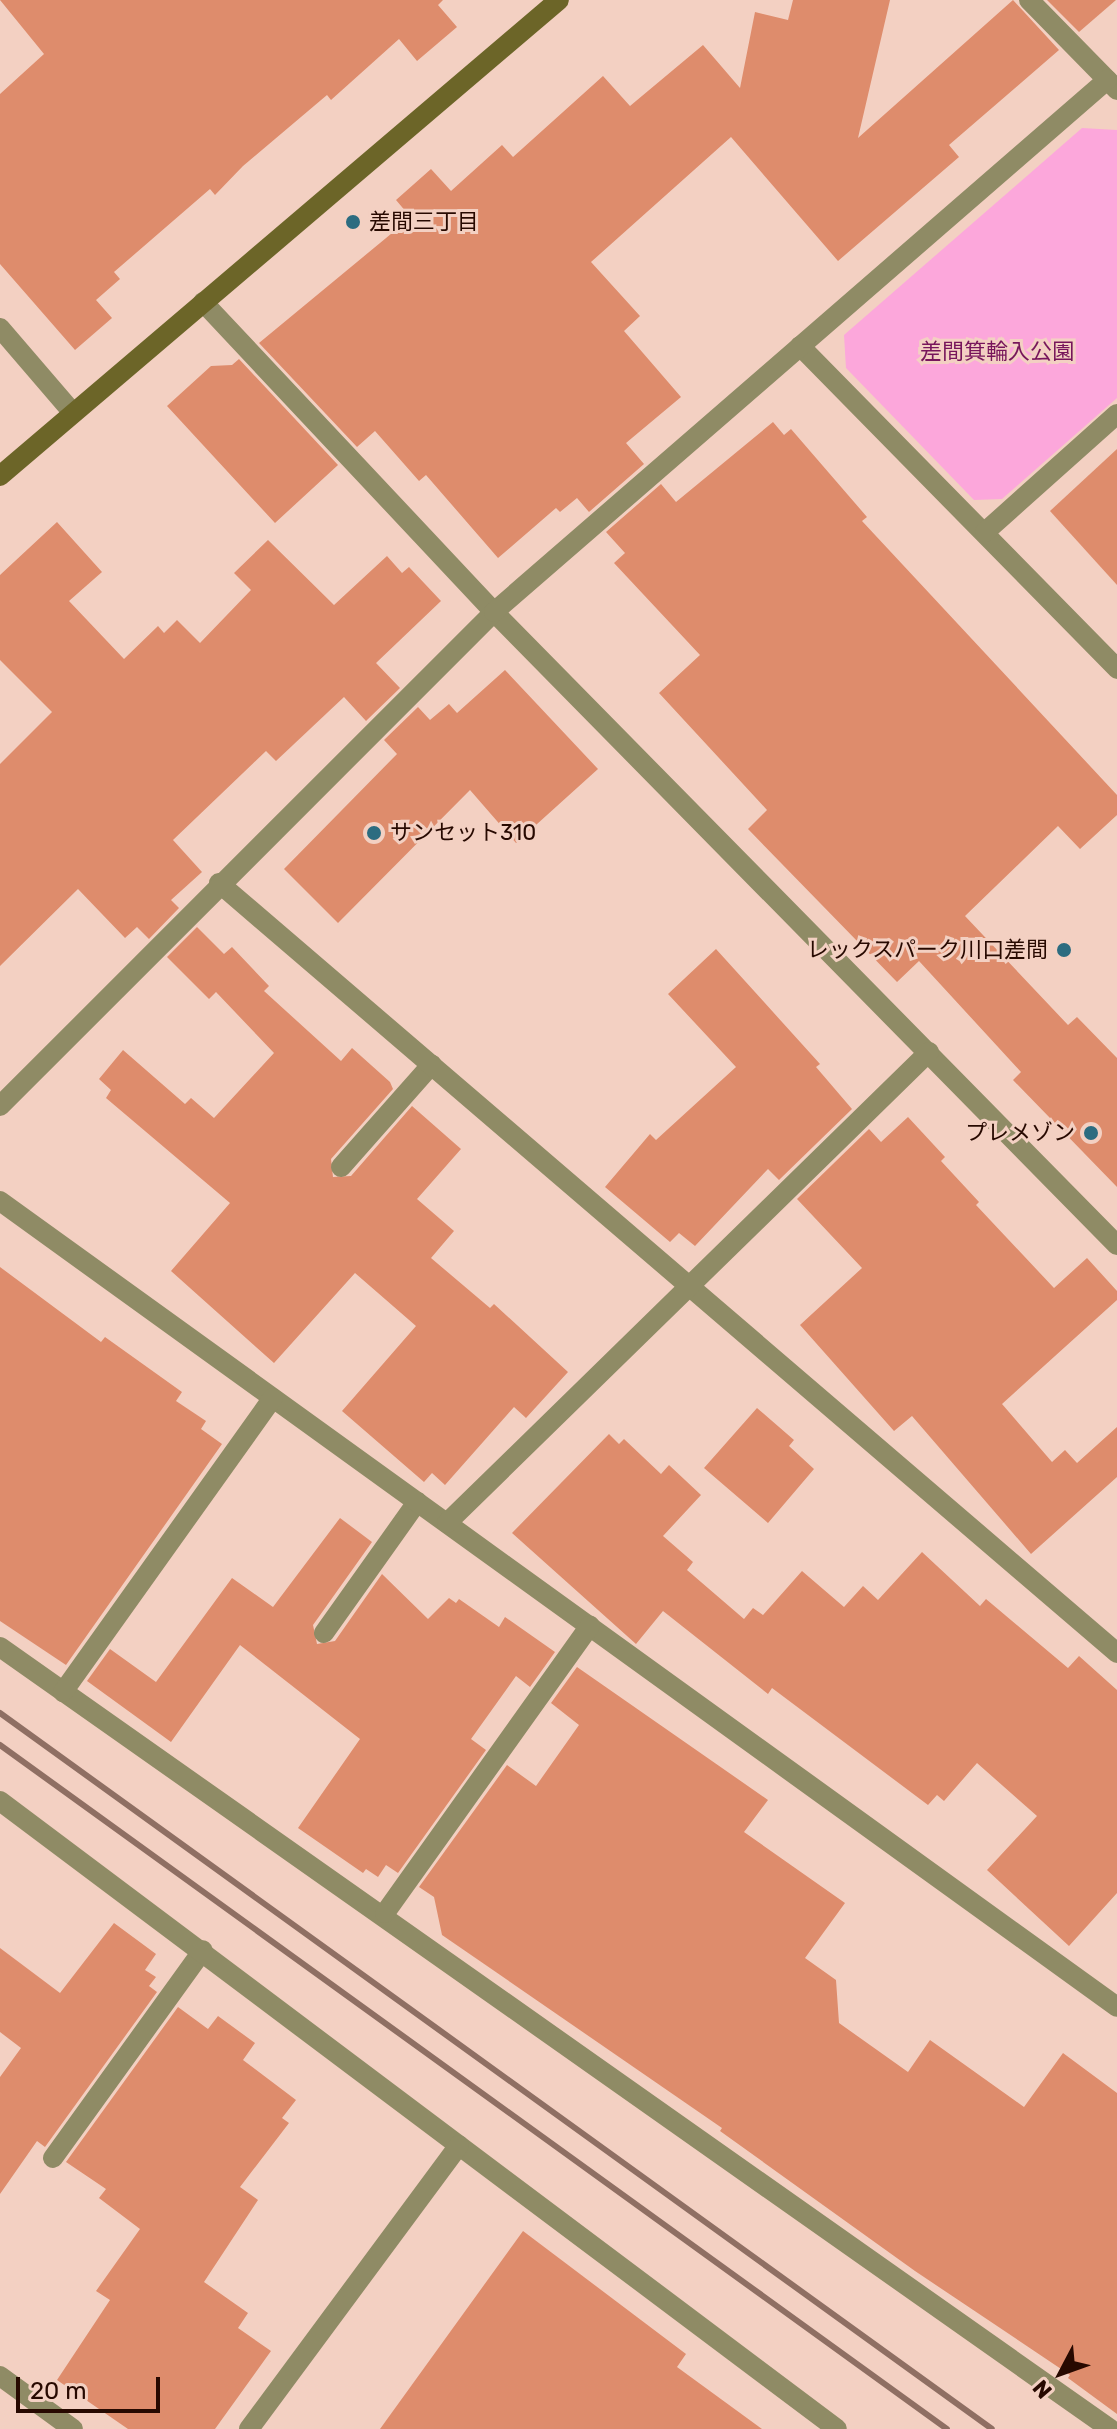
<!DOCTYPE html>
<html>
<head>
<meta charset="utf-8">
<style>
	body { margin:0 }
	#map { position:relative; width:1117px; height:2429px; overflow:hidden; background:#f3d0c2; font-family:Rubik,"Noto Sans JP",sans-serif }
	div>[style] { position:absolute }
	.green>* { inset:0; background:#fca7db }
	.building>* { inset:0; background:#de8c6c }
	.lane>* { height:20px; margin:-10px; padding:0 10px; transform-origin:10px; border-radius:10px; background:#8f8b65 }
	.street>* { height:20px; margin:-10px; padding:0 10px; transform-origin:10px; border-radius:10px; background:#8f8b65 }
	.secondary>* { height:20px; margin:-10px; padding:0 10px; transform-origin:10px; border-radius:10px; background:#6c6528 }
	.rail>* { height:6px; margin:-3px; padding:0 3px; transform-origin:3px; border-radius:3px; background:#8f6f63 }
	.dots>* { width:22px; height:22px; translate:-50% -50%; box-sizing:border-box; border:4px solid #f3d0c2; border-radius:50% }
	span { translate:-50% -50%; white-space:nowrap; text-align:center; line-height:1.15; -webkit-text-stroke:6px #f3d0c2; paint-order:stroke }
	.poi-label { font-size:22px; color:#270900 }
	.left { translate:0 -50%; text-align:left }
	.right { translate:-100% -50%; text-align:right }
	.park-label { font-size:22px; color:#77155b }
	.north { position:absolute; left:1021px; top:2333px; width:80px; height:80px; -webkit-text-stroke:6px #f3d0c2; paint-order:stroke; rotate:229deg; font-size:22px; font-weight:700; line-height:32px; text-align:center; color:#270900 }
	.north::after { content:''; display:block; margin:auto; width:28px; height:36px; background:#270900; clip-path:polygon(50% 0,100% 100%,50% 72%,0 100%) }
	.scale { position:absolute; left:16px; top:2377px; width:144px; height:36px; box-sizing:border-box; border:4px solid #270900; border-top:0; padding-left:10px; font-size:24px; line-height:28px; white-space:nowrap; color:#270900; -webkit-text-stroke:6px #f3d0c2; paint-order:stroke }
</style>
</head>
<body>
<div id="map">
	<div class="green">
		<i style="clip-path:polygon(1082px 128px,1117px 130px,1117px 398px,1002px 499px,974px 500px,846px 368px,844px 335px)"></i>
	</div>
	<div class="building">
		<i style="clip-path:polygon(0 0,443px 0,438px 5px,457px 27px,417px 61px,399px 39px,331px 100px,327px 95px,243px 166px,215px 195px,210px 189px,114px 272px,120px 279px,96px 300px,112px 318px,75px 350px,0 264px,0 94px,44px 54px)"></i>
		<i style="clip-path:polygon(793px 0,890px 0,858px 138px,1013px 0,1059px 50px,949px 145px,959px 157px,838px 261px,731px 137px,591px 262px,640px 316px,624px 331px,681px 397px,626px 443px,644px 464px,589px 512px,577px 498px,560px 512px,556px 508px,498px 558px,426px 475px,419px 481px,375px 431px,357px 447px,259px 343px,403px 224px,399px 220px,407px 213px,396px 200px,431px 169px,451px 191px,502px 145px,513px 157px,603px 76px,630px 106px,703px 45px,740px 88px,755px 12px,788px 20px)"></i>
		<i style="clip-path:polygon(1047px 0,1116px 0,1079px 32px)"></i>
		<i style="clip-path:polygon(239px 359px,338px 465px,275px 523px,167px 406px,211px 366px,232px 365px)"></i>
		<i style="clip-path:polygon(773px 422px,784px 435px,791px 429px,867px 517px,862px 521px,1117px 795px,1117px 815px,1080px 849px,1058px 826px,965px 916px,1068px 1025px,1077px 1017px,1117px 1058px,1117px 1187px,1013px 1080px,1021px 1072px,919px 961px,897px 982px,748px 829px,767px 810px,659px 693px,700px 655px,614px 563px,625px 553px,606px 532px,661px 484px,676px 502px)"></i>
		<i style="clip-path:polygon(1117px 449px,1117px 585px,1050px 511px)"></i>
		<i style="clip-path:polygon(57px 522px,102px 572px,69px 601px,124px 659px,158px 626px,164px 633px,177px 620px,200px 643px,251px 590px,234px 573px,268px 540px,334px 605px,387px 556px,402px 573px,409px 567px,441px 601px,376px 663px,400px 688px,366px 721px,344px 697px,276px 761px,266px 751px,173px 840px,202px 872px,171px 900px,179px 908px,149px 939px,137px 927px,125px 938px,78px 889px,0 966px,0 764px,52px 712px,0 660px,0 575px)"></i>
		<i style="clip-path:polygon(505px 670px,598px 769px,516px 843px,470px 790px,338px 923px,284px 869px,397px 754px,384px 740px,418px 707px,430px 720px,449px 704px,457px 713px)"></i>
		<i style="clip-path:polygon(197px 927px,224px 954px,232px 947px,269px 986px,264px 991px,341px 1061px,352px 1048px,390px 1082px,393px 1089px,331px 1159px,333px 1177px,351px 1176px,412px 1106px,461px 1149px,417px 1199px,454px 1231px,431px 1258px,490px 1308px,494px 1304px,568px 1372px,526px 1418px,514px 1407px,445px 1485px,432px 1473px,424px 1482px,342px 1411px,416px 1326px,355px 1273px,274px 1363px,171px 1271px,230px 1203px,106px 1098px,111px 1090px,99px 1079px,123px 1050px,185px 1104px,191px 1098px,214px 1118px,274px 1053px,216px 992px,209px 999px,167px 957px)"></i>
		<i style="clip-path:polygon(716px 949px,820px 1064px,816px 1067px,852px 1109px,779px 1180px,768px 1169px,695px 1246px,679px 1233px,670px 1242px,605px 1187px,650px 1134px,656px 1140px,736px 1067px,668px 994px)"></i>
		<i style="clip-path:polygon(908px 1117px,945px 1157px,941px 1161px,979px 1202px,976px 1205px,1054px 1288px,1087px 1258px,1117px 1291px,1117px 1300px,1002px 1404px,1052px 1462px,1065px 1450px,1077px 1463px,1117px 1427px,1117px 1477px,1031px 1554px,912px 1416px,894px 1431px,800px 1325px,862px 1268px,797px 1199px,869px 1129px,881px 1142px)"></i>
		<i style="clip-path:polygon(0 1267px,101px 1342px,105px 1337px,182px 1392px,176px 1401px,206px 1421px,201px 1429px,222px 1444px,66px 1665px,0 1621px)"></i>
		<i style="clip-path:polygon(757px 1408px,794px 1440px,789px 1446px,814px 1469px,768px 1523px,704px 1468px)"></i>
		<i style="clip-path:polygon(609px 1434px,619px 1444px,624px 1439px,661px 1474px,669px 1465px,701px 1495px,663px 1536px,693px 1562px,687px 1570px,744px 1619px,753px 1608px,763px 1615px,802px 1571px,844px 1607px,863px 1586px,878px 1600px,922px 1552px,980px 1606px,986px 1599px,1068px 1668px,1079px 1656px,1117px 1690px,1117px 1893px,1069px 1946px,987px 1870px,1037px 1816px,977px 1763px,944px 1801px,937px 1795px,928px 1805px,772px 1688px,768px 1694px,663px 1611px,636px 1644px,512px 1533px)"></i>
		<i style="clip-path:polygon(340px 1518px,372px 1542px,313px 1625px,317px 1644px,335px 1641px,382px 1574px,428px 1619px,449px 1598px,456px 1603px,459px 1599px,499px 1627px,505px 1617px,555px 1652px,530px 1687px,516px 1676px,471px 1739px,486px 1750px,398px 1873px,386px 1865px,378px 1877px,366px 1869px,363px 1873px,298px 1828px,360px 1739px,240px 1645px,171px 1742px,87px 1681px,110px 1649px,156px 1682px,232px 1578px,273px 1607px)"></i>
		<i style="clip-path:polygon(577px 1667px,768px 1800px,744px 1832px,845px 1903px,805px 1958px,836px 1980px,839px 2023px,908px 2072px,930px 2040px,1024px 2107px,1063px 2053px,1117px 2093px,1117px 2414px,1068px 2378px,1070px 2375px,915px 2271px,720px 2131px,722px 2128px,442px 1935px,434px 1897px,419px 1887px,507px 1765px,536px 1786px,579px 1725px,551px 1703px)"></i>
		<i style="clip-path:polygon(114px 1923px,156px 1954px,145px 1970px,156px 1977px,149px 1986px,157px 1992px,45px 2147px,37px 2141px,0 2194px,0 2077px,21px 2048px,0 2032px,0 1948px,60px 1993px)"></i>
		<i style="clip-path:polygon(178px 2007px,208px 2029px,218px 2016px,255px 2043px,243px 2060px,296px 2100px,282px 2118px,289px 2123px,240px 2187px,258px 2200px,204px 2282px,248px 2313px,238px 2328px,271px 2351px,215px 2429px,128px 2429px,57px 2380px,110px 2300px,96px 2291px,140px 2229px,99px 2198px,106px 2189px,66px 2162px)"></i>
		<i style="clip-path:polygon(523px 2231px,686px 2354px,677px 2367px,762px 2429px,380px 2429px)"></i>
	</div>
	<div class="lane">
		<i style="left:341px;top:1167px;width:137px;rotate:-48.5deg"></i>
		<i style="left:324px;top:1633px;width:161px;rotate:-54.6deg"></i>
		<i style="left:53px;top:2158px;width:256px;rotate:-54.2deg"></i>
	</div>
	<div class="street">
		<i style="left:1029px;top:0;width:126px;rotate:45.6deg"></i>
		<i style="left:203px;top:302px;width:425px;rotate:46.8deg"></i>
		<i style="left:494px;top:612px;width:888px;rotate:45.46deg"></i>
		<i style="left:0;top:328px;width:112px;rotate:49.3deg"></i>
		<i style="left:800px;top:346px;width:453px;rotate:45.5deg"></i>
		<i style="left:985px;top:532px;width:177px;rotate:-41.8deg"></i>
		<i style="left:219px;top:883px;width:1183px;rotate:40.61deg"></i>
		<i style="left:0;top:1106px;width:699px;rotate:-45deg"></i>
		<i style="left:494px;top:612px;width:812px;rotate:-40.95deg"></i>
		<i style="left:0;top:1201px;width:1377px;rotate:35.81deg"></i>
		<i style="left:447px;top:1523px;width:674px;rotate:-44.34deg"></i>
		<i style="left:0;top:1647px;width:1358px;rotate:35.16deg"></i>
		<i style="left:63px;top:1692px;width:361px;rotate:-54.5deg"></i>
		<i style="left:0;top:1801px;width:1046px;rotate:36.88deg"></i>
		<i style="left:385px;top:1913px;width:353px;rotate:-54.5deg"></i>
		<i style="left:0;top:2376px;width:90px;rotate:36deg"></i>
		<i style="left:249px;top:2429px;width:353px;rotate:-53.5deg"></i>
	</div>
	<div class="secondary">
		<i style="left:0;top:476px;width:734px;rotate:-40.42deg"></i>
	</div>
	<div class="rail">
		<i style="left:0;top:1713px;width:1223px;rotate:35.82deg"></i>
		<i style="left:0;top:1745px;width:1168px;rotate:35.84deg"></i>
	</div>
	<div class="dots">
		<i style="left:353px;top:222px;background:#2c6c80"></i>
		<i style="left:374px;top:833px;background:#2c6c80"></i>
		<i style="left:1064px;top:950px;background:#2c6c80"></i>
		<i style="left:1091px;top:1133px;background:#2c6c80"></i>
	</div>
	<div class="poi-label">
		<span class="left" style="left:369px;top:222px">差間三丁目</span>
		<span class="left" style="left:390px;top:833px">サンセット310</span>
		<span class="right" style="left:1048px;top:950px">レックスパーク川口差間</span>
		<span class="right" style="left:1075px;top:1133px">プレメゾン</span>
	</div>
	<div class="park-label">
		<span style="left:997px;top:352px">差間箕輪入公園</span>
	</div>
	<div class="north">N</div>
	<div class="scale">20 m</div>
</div>
</body>
</html>
